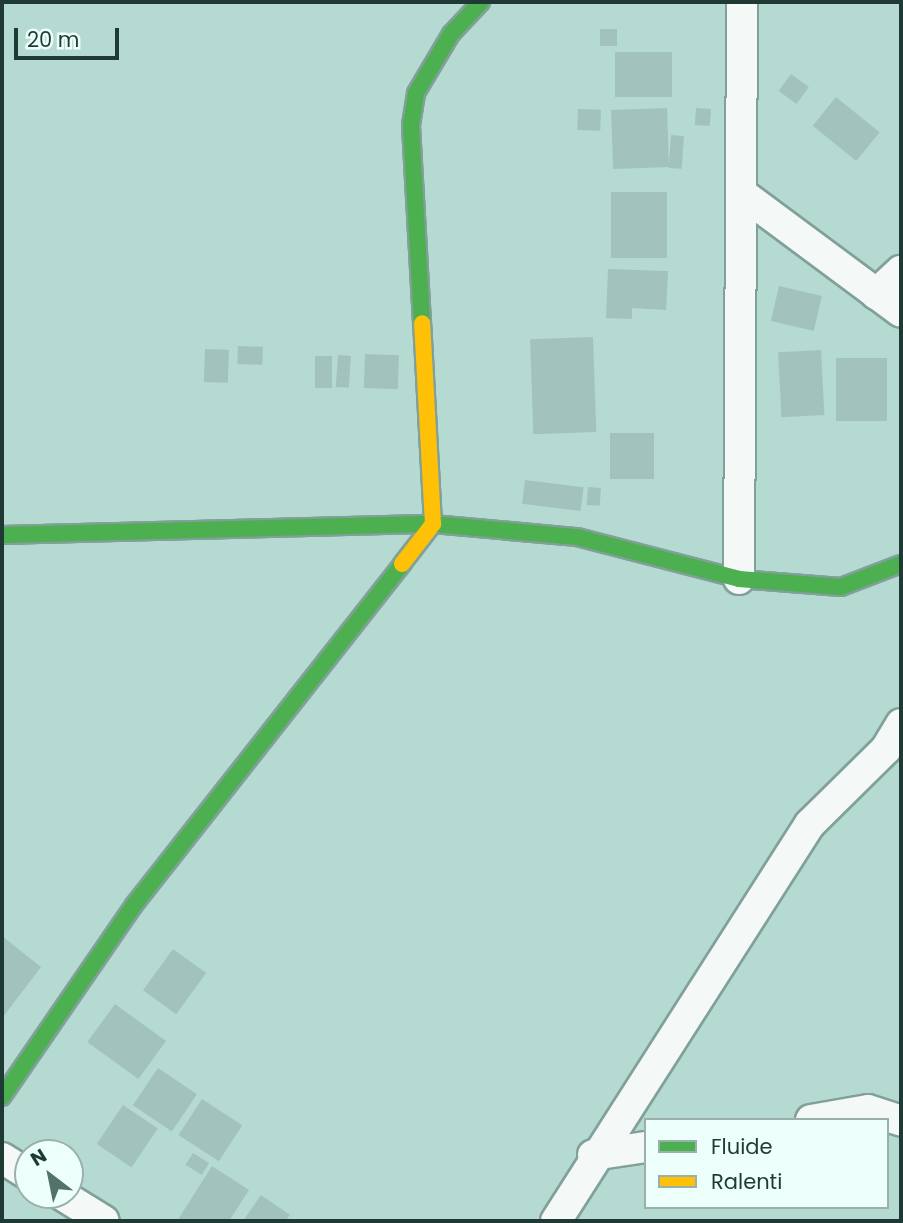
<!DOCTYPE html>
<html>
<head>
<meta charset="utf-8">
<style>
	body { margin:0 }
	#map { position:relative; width:903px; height:1223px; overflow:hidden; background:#b5dad2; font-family:Poppins,sans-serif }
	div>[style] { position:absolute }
	.building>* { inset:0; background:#a2c3bc; transform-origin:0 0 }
	.roads { filter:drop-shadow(2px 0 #82a09a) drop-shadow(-2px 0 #82a09a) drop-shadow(0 2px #82a09a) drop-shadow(0 -2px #82a09a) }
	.street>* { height:30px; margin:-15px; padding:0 15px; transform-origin:15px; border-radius:15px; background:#f4f9f8 }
	.fast>* { height:16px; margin:-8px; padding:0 8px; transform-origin:8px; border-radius:8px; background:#4caf50 }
	.slow>* { height:16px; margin:-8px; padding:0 8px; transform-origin:8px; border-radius:8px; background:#ffc107 }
	span { translate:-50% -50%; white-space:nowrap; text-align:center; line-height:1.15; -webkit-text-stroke:7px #ecfffb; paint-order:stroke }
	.frame { position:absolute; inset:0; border:4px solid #1f3a35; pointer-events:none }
	.legend { position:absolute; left:644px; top:1118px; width:245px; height:91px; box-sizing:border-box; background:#ecfffb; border:2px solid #9ab0ac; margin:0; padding:9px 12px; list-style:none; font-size:21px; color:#1f3a35 }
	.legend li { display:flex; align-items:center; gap:14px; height:35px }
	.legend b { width:35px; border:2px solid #9ab0ac }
	.north { position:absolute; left:14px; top:1139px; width:70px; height:70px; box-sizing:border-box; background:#ecfffb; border:2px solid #9ab0ac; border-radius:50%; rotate:328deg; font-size:19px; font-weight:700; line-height:28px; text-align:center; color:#1f3a35 }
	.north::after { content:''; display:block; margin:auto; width:24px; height:32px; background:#54726c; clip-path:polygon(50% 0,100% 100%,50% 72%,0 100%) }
	.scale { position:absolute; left:14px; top:28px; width:105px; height:32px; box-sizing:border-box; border:4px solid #1f3a35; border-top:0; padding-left:9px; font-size:21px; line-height:24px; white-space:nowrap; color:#1f3a35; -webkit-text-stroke:5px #ecfffb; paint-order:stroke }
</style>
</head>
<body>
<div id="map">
	<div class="building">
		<i style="left:600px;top:29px;width:17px;height:17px"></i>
		<i style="left:615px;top:52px;width:57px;height:45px"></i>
		<i style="left:791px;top:74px;width:22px;height:21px;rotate:36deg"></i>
		<i style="left:836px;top:97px;width:56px;height:37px;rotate:39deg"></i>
		<i style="left:667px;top:108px;width:59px;height:56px;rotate:88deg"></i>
		<i style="left:696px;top:108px;width:15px;height:17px;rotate:4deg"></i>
		<i style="left:578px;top:109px;width:23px;height:21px;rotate:2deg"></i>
		<i style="left:671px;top:135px;width:13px;height:33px;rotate:4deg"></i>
		<i style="left:667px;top:192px;width:66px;height:56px;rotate:90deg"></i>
		<i style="clip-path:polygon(608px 269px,668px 271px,666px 310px,632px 308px,632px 319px,606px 318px)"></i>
		<i style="left:779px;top:286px;width:44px;height:36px;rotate:13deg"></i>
		<i style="left:593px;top:337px;width:95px;height:63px;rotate:88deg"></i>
		<i style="left:238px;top:346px;width:25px;height:18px;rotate:2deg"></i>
		<i style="left:205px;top:349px;width:24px;height:33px;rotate:2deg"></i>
		<i style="left:821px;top:350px;width:65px;height:43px;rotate:87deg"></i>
		<i style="left:365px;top:354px;width:34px;height:34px;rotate:2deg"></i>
		<i style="left:338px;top:355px;width:13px;height:32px;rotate:4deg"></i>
		<i style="left:315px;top:356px;width:17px;height:32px"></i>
		<i style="left:836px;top:358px;width:51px;height:63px"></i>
		<i style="left:610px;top:433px;width:44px;height:46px"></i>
		<i style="left:525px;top:480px;width:59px;height:24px;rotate:7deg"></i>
		<i style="left:588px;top:487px;width:13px;height:18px;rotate:4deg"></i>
		<i style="clip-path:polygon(2px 936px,41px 967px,3px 1017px,2px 1016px)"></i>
		<i style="left:173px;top:949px;width:41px;height:51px;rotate:36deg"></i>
		<i style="left:115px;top:1004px;width:63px;height:47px;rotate:36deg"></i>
		<i style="left:158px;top:1068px;width:47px;height:45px;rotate:34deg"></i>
		<i style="left:202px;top:1099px;width:48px;height:43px;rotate:33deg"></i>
		<i style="left:123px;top:1105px;width:42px;height:47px;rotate:34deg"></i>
		<i style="left:193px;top:1153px;width:19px;height:14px;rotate:32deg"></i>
		<i style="clip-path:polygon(212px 1166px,249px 1190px,229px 1221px,177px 1221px)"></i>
		<i style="clip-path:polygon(261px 1195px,290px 1215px,285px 1221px,243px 1221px)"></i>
	</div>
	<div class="roads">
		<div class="street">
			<i style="left:741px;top:193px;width:199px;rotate:36.6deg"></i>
			<i style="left:876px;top:294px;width:34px;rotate:-43deg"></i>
			<i style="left:739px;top:579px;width:577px;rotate:-89.7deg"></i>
			<i style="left:811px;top:1120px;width:58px;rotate:-10deg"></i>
			<i style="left:868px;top:1110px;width:35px;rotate:18deg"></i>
			<i style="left:593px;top:1155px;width:54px;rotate:-8.6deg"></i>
			<i style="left:2px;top:1158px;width:31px;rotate:32deg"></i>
			<i style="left:62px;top:1195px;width:49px;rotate:31.8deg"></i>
			<i style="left:556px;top:1221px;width:471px;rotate:-57.4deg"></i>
			<i style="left:810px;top:824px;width:107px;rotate:-44.6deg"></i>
			<i style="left:886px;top:749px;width:29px;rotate:-59deg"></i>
		</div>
		<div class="fast">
			<i style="left:422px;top:323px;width:198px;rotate:-93.2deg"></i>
			<i style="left:411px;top:125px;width:32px;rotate:-81deg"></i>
			<i style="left:416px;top:93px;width:69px;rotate:-59.3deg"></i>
			<i style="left:451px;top:34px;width:44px;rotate:-46.8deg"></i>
			<i style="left:2px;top:535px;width:431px;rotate:-1.5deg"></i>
			<i style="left:433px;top:524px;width:145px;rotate:5.2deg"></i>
			<i style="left:577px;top:537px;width:167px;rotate:14.5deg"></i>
			<i style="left:739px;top:579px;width:102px;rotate:4.5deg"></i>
			<i style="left:841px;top:587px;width:64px;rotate:-21deg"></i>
			<i style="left:2px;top:1097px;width:233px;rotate:-55.5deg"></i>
			<i style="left:134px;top:905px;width:434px;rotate:-51.8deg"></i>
		</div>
		<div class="slow">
			<i style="left:402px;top:564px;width:51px;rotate:-52.2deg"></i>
			<i style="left:433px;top:524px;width:201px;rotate:-93.1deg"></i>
		</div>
	</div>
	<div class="frame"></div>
	<ul class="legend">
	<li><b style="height:9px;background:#4caf50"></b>Fluide</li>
	<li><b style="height:9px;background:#ffc107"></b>Ralenti</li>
	</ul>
	<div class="north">N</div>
	<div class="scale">20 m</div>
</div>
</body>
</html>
